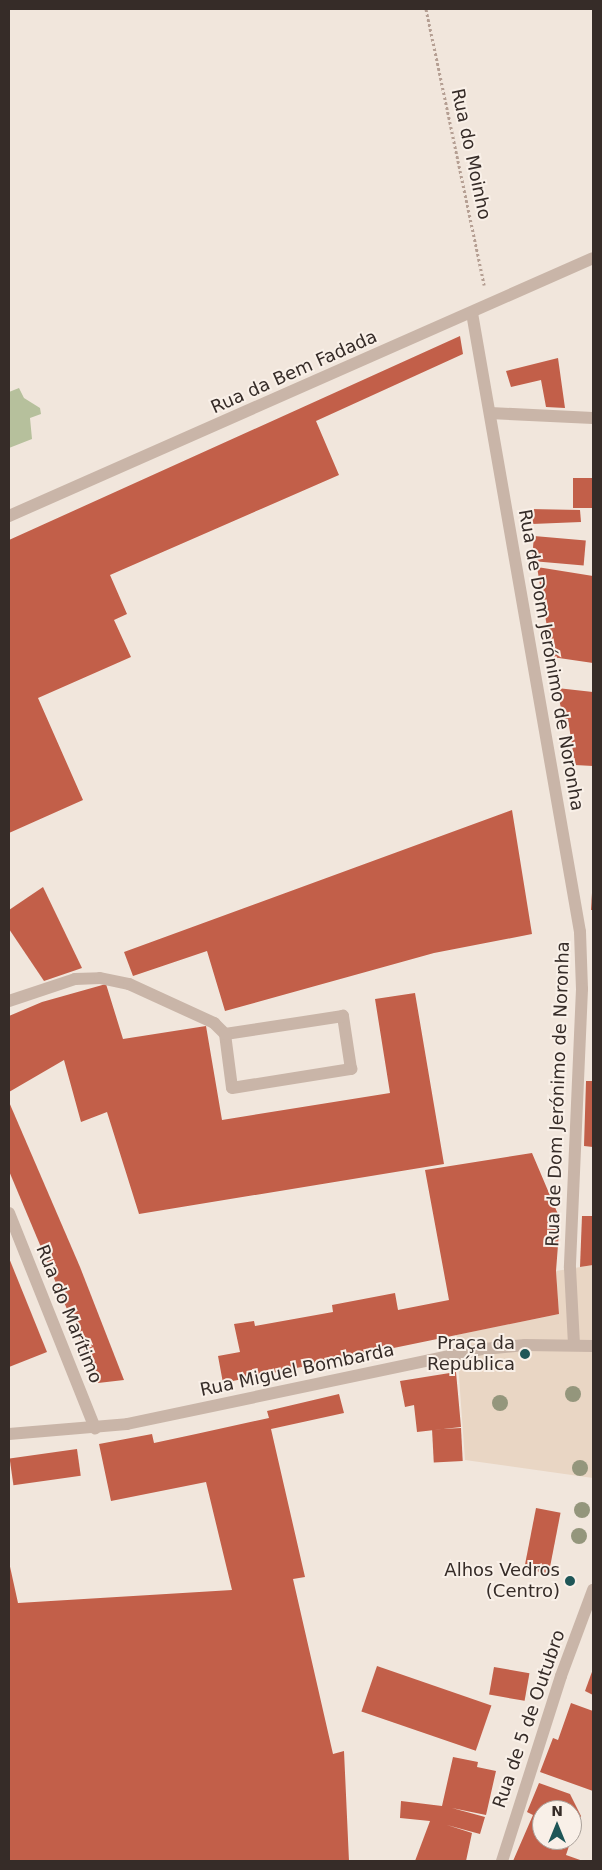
<!DOCTYPE html>
<html>
<head>
<meta charset="utf-8">
<style>
	body { margin:0 }
	#map { position:relative; width:602px; height:1870px; overflow:hidden; background:#f1e6dc; font-family:"DejaVu Sans",sans-serif }
	div>[style] { position:absolute }
	.green>* { inset:0; background:#b6c09c }
	.plaza>* { inset:0; background:#e9d6c4 }
	.building>* { inset:0; background:#c25f49; transform-origin:0 0 }
	.path>* { height:3px; margin-top:-1.5px; transform-origin:0; background:repeating-linear-gradient(90deg,#b59f93 0 2.5px,transparent 0 5px) }
	.lane>* { height:12px; margin:-6px; padding:0 6px; transform-origin:6px; border-radius:6px; background:#c9b5a8 }
	.street>* { height:12px; margin:-6px; padding:0 6px; transform-origin:6px; border-radius:6px; background:#c9b5a8 }
	.trees>* { width:16px; height:16px; margin:-8px; border-radius:50%; background:#94967c }
	.dots>* { width:14px; height:14px; translate:-50% -50%; box-sizing:border-box; border:2px solid #f9f0e8; border-radius:50% }
	span { translate:-50% -50%; white-space:nowrap; text-align:center; line-height:1.15; -webkit-text-stroke:4px #f9f0e8; paint-order:stroke }
	.street-label { font-size:18px; color:#362c28 }
	.poi-label { font-size:18px; color:#362c28 }
	.right { translate:-100% -50%; text-align:right }
	.frame { position:absolute; inset:0; border:10px solid #362c28; pointer-events:none }
	.north { position:absolute; left:532px; top:1800px; width:50px; height:50px; box-sizing:border-box; background:#f9f0e8; border:1px solid #aba29b; border-radius:50%; rotate:0deg; font-size:14px; font-weight:700; line-height:20px; text-align:center; color:#362c28 }
	.north::after { content:''; display:block; margin:auto; width:18px; height:22px; background:#1f5657; clip-path:polygon(50% 0,100% 100%,50% 72%,0 100%) }
</style>
</head>
<body>
<div id="map">
	<div class="green">
		<i style="clip-path:polygon(19px 388px,24px 398px,40px 408px,41px 414px,30px 418px,32px 439px,9px 448px,9px 392px)"></i>
	</div>
	<div class="plaza">
		<i style="clip-path:polygon(593px 1265px,593px 1478px,465px 1460px,456px 1335px,559px 1314px,556px 1271px)"></i>
	</div>
	<div class="building">
		<i style="clip-path:polygon(460px 336px,463px 354px,316px 421px,339px 475px,110px 575px,127px 614px,114px 620px,131px 657px,38px 698px,83px 800px,9px 833px,9px 540px)"></i>
		<i style="clip-path:polygon(558px 358px,565px 408px,546px 407px,541px 380px,511px 387px,506px 371px)"></i>
		<i style="left:573px;top:478px;width:20px;height:30px"></i>
		<i style="clip-path:polygon(529px 509px,580px 510px,581px 522px,532px 524px)"></i>
		<i style="left:534px;top:536px;width:52px;height:25px;rotate:5deg"></i>
		<i style="clip-path:polygon(537px 567px,593px 576px,593px 663px,552px 657px)"></i>
		<i style="clip-path:polygon(557px 688px,593px 692px,593px 766px,575px 765px,568px 719px,563px 719px)"></i>
		<i style="clip-path:polygon(512px 810px,532px 934px,434px 953px,225px 1011px,207px 951px,133px 976px,124px 952px)"></i>
		<i style="clip-path:polygon(43px 887px,82px 968px,44px 981px,9px 929px,9px 910px)"></i>
		<i style="clip-path:polygon(592px 893px,593px 893px,593px 910px,591px 910px)"></i>
		<i style="clip-path:polygon(106px 984px,123px 1039px,206px 1026px,222px 1120px,390px 1093px,375px 999px,415px 993px,444px 1164px,139px 1214px,107px 1112px,81px 1122px,64px 1060px,9px 1092px,9px 1016px,42px 1002px)"></i>
		<i style="clip-path:polygon(586px 1081px,593px 1081px,593px 1147px,584px 1146px)"></i>
		<i style="clip-path:polygon(9px 1102px,80px 1267px,124px 1380px,98px 1383px,9px 1171px)"></i>
		<i style="clip-path:polygon(532px 1153px,560px 1219px,556px 1271px,559px 1314px,223px 1383px,218px 1356px,240px 1352px,234px 1324px,254px 1321px,255px 1326px,333px 1312px,332px 1305px,395px 1293px,398px 1310px,449px 1300px,425px 1170px)"></i>
		<i style="clip-path:polygon(582px 1216px,593px 1216px,593px 1265px,580px 1267px)"></i>
		<i style="clip-path:polygon(9px 1258px,47px 1352px,9px 1367px)"></i>
		<i style="clip-path:polygon(456px 1372px,461px 1427px,417px 1432px,414px 1405px,405px 1407px,400px 1381px)"></i>
		<i style="clip-path:polygon(339px 1394px,344px 1413px,271px 1429px,305px 1577px,293px 1579px,333px 1754px,344px 1751px,349px 1861px,9px 1861px,9px 1562px,18px 1603px,232px 1590px,206px 1482px,111px 1501px,99px 1444px,152px 1434px,154px 1443px,196px 1434px,269px 1418px,267px 1411px)"></i>
		<i style="left:461px;top:1428px;width:33px;height:29px;rotate:87deg"></i>
		<i style="left:77px;top:1449px;width:27px;height:68px;rotate:82deg"></i>
		<i style="left:536px;top:1508px;width:25px;height:62px;rotate:11deg"></i>
		<i style="left:377px;top:1666px;width:121px;height:48px;rotate:19deg"></i>
		<i style="left:494px;top:1667px;width:36px;height:28px;rotate:10deg"></i>
		<i style="clip-path:polygon(593px 1669px,593px 1695px,585px 1691px)"></i>
		<i style="clip-path:polygon(571px 1703px,593px 1711px,593px 1791px,540px 1772px,553px 1738px,558px 1740px)"></i>
		<i style="clip-path:polygon(453px 1757px,478px 1762px,477px 1767px,496px 1771px,486px 1815px,452px 1808px,485px 1817px,480px 1834px,447px 1825px,472px 1833px,466px 1861px,415px 1861px,430px 1821px,400px 1818px,401px 1801px,442px 1806px)"></i>
		<i style="clip-path:polygon(539px 1783px,570px 1794px,581px 1816px,572px 1838px,572px 1810px,542px 1810px,542px 1840px,571px 1840px,566px 1855px,583px 1861px,513px 1861px,533px 1815px,527px 1812px)"></i>
	</div>
	<div class="path">
		<i style="left:426px;top:9px;width:282px;rotate:78.1deg"></i>
	</div>
	<div class="lane">
		<i style="left:9px;top:1001px;width:70px;rotate:-18.4deg"></i>
		<i style="left:75px;top:979px;width:25px;rotate:-2deg"></i>
		<i style="left:100px;top:978px;width:30px;rotate:12deg"></i>
		<i style="left:129px;top:984px;width:94px;rotate:24.6deg"></i>
		<i style="left:214px;top:1023px;width:16px;rotate:45deg"></i>
		<i style="left:225px;top:1034px;width:54px;rotate:82.6deg"></i>
		<i style="left:232px;top:1088px;width:121px;rotate:-9.1deg"></i>
		<i style="left:351px;top:1069px;width:54px;rotate:-98.6deg"></i>
		<i style="left:343px;top:1016px;width:119px;rotate:171.3deg"></i>
	</div>
	<div class="street">
		<i style="left:472px;top:313px;width:628px;rotate:80.1deg"></i>
		<i style="left:580px;top:932px;width:57px;rotate:88deg"></i>
		<i style="left:582px;top:989px;width:279px;rotate:92.5deg"></i>
		<i style="left:570px;top:1268px;width:77px;rotate:87deg"></i>
		<i style="left:490px;top:413px;width:103px;rotate:2.8deg"></i>
		<i style="left:9px;top:516px;width:638px;rotate:-23.83deg"></i>
		<i style="left:9px;top:1213px;width:232px;rotate:68.2deg"></i>
		<i style="left:9px;top:1434px;width:118px;rotate:-4.8deg"></i>
		<i style="left:127px;top:1424px;width:365px;rotate:-11.9deg"></i>
		<i style="left:484px;top:1349px;width:41px;rotate:-5.6deg"></i>
		<i style="left:525px;top:1345px;width:68px;rotate:0.8deg"></i>
		<i style="left:502px;top:1861px;width:194px;rotate:-72.3deg"></i>
		<i style="left:561px;top:1676px;width:92px;rotate:-69.6deg"></i>
	</div>
	<div class="trees">
		<i style="left:573px;top:1394px"></i>
		<i style="left:500px;top:1403px"></i>
		<i style="left:580px;top:1468px"></i>
		<i style="left:582px;top:1510px"></i>
		<i style="left:579px;top:1536px"></i>
	</div>
	<div class="dots">
		<i style="left:525px;top:1354px;background:#1f5657"></i>
		<i style="left:570px;top:1581px;background:#1f5657"></i>
	</div>
	<div class="street-label">
		<span style="left:471px;top:154px;rotate:78deg">Rua do Moinho</span>
		<span style="left:294px;top:372px;rotate:-24deg">Rua da Bem Fadada</span>
		<span style="left:551px;top:660px;rotate:80deg">Rua de Dom Jerónimo de Noronha</span>
		<span style="left:558px;top:1094px;rotate:-88deg">Rua de Dom Jerónimo de Noronha</span>
		<span style="left:69px;top:1314px;rotate:68deg">Rua do Marítimo</span>
		<span style="left:297px;top:1370px;rotate:-12deg">Rua Miguel Bombarda</span>
		<span style="left:529px;top:1719px;rotate:-71deg">Rua de 5 de Outubro</span>
	</div>
	<div class="poi-label">
		<span class="right" style="left:515px;top:1354px">Praça da<br>República</span>
		<span class="right" style="left:560px;top:1581px">Alhos Vedros<br>(Centro)</span>
	</div>
	<div class="frame"></div>
	<div class="north">N</div>
</div>
</body>
</html>
